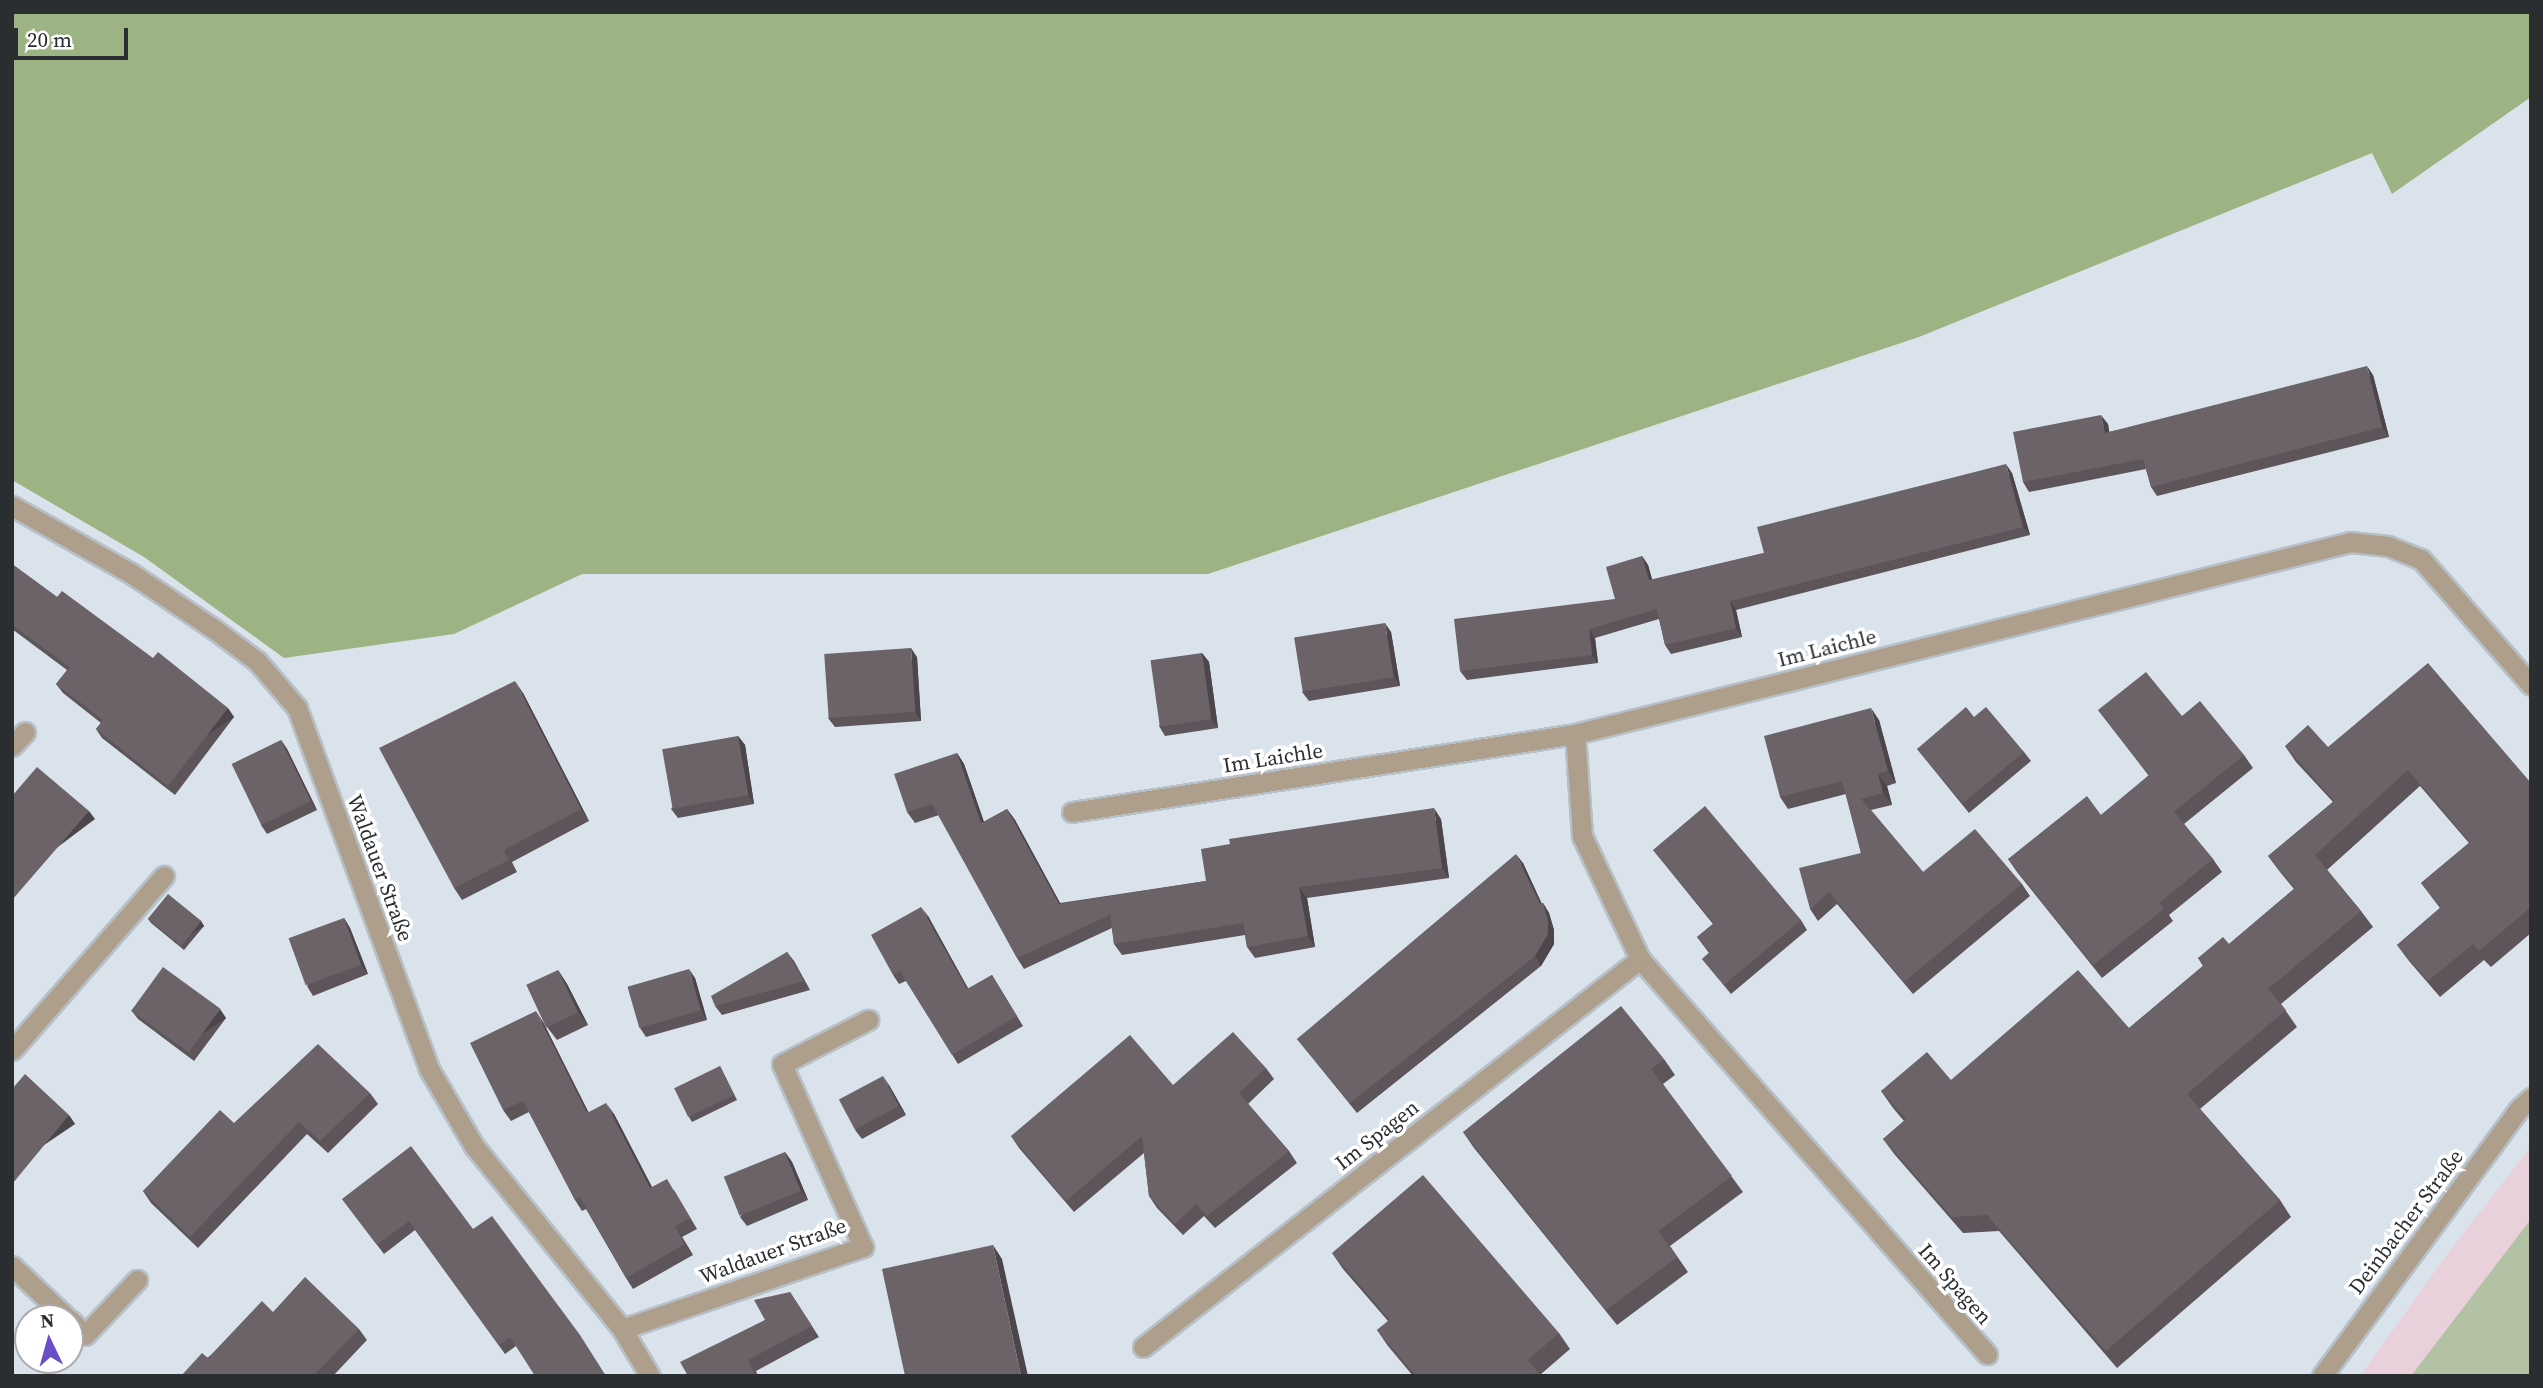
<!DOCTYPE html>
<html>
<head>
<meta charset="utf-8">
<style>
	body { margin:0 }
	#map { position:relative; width:2543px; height:1388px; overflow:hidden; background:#dae3ec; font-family:"Source Serif 4",serif }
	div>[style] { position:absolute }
	.education>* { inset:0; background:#e9d1db }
	.green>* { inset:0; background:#b3c2a4 }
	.forest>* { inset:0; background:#9cb383 }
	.roads { filter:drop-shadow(2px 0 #b7bfc7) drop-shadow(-2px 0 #b7bfc7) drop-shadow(0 2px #b7bfc7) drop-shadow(0 -2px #b7bfc7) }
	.service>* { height:19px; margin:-9.5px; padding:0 9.5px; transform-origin:9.5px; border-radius:9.5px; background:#ae9f8c }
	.minor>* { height:19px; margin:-9.5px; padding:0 9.5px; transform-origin:9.5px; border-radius:9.5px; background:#ae9f8c }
	.tertiary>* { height:19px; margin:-9.5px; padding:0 9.5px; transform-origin:9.5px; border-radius:9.5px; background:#ae9f8c }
	.wall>* { inset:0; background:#5d555a }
	.shaded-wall>* { inset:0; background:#4c454a; transform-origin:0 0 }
	.building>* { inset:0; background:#6c6369; transform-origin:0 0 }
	span { translate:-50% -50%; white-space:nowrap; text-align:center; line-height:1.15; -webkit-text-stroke:7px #fff; paint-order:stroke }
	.street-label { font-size:21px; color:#2a2e31 }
	.frame { position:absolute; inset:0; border:14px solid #2a2e31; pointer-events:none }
	.north { position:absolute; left:14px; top:1304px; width:70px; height:70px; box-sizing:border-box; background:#fff; border:2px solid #aaabad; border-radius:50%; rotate:355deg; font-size:19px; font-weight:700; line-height:28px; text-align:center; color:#2a2e31 }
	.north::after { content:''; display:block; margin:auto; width:24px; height:32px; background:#694ec7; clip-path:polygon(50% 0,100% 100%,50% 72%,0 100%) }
	.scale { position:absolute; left:14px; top:28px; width:114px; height:32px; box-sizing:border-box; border:4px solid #2a2e31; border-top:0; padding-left:9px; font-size:21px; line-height:24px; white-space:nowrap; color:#2a2e31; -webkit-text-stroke:5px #fff; paint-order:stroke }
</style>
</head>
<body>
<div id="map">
	<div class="education">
		<i style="clip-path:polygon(2531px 1146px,2531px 1376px,2360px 1376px,2445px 1257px)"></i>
	</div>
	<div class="green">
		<i style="clip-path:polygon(2531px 1219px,2531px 1376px,2411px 1376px)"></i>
	</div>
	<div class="forest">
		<i style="clip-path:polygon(12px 12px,2531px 12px,2531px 97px,2392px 194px,2372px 153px,1919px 337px,1208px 574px,582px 574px,454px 634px,284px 658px,144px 557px,12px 480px)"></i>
	</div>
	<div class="roads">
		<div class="service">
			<i style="left:12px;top:746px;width:19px;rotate:-47deg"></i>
			<i style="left:12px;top:1050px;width:231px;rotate:-48.9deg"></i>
		</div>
		<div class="minor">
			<i style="left:12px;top:506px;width:138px;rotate:29.5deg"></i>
			<i style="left:132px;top:574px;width:99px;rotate:33.9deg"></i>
			<i style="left:214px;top:629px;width:54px;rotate:36.7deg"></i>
			<i style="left:257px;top:661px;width:62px;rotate:49.6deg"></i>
			<i style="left:297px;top:708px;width:384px;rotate:69.9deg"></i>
			<i style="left:429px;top:1069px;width:89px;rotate:59.7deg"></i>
			<i style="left:474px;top:1146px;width:235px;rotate:51deg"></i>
			<i style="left:622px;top:1329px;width:55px;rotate:59.2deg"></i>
			<i style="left:1072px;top:812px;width:509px;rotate:-8.81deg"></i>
			<i style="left:1575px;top:734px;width:798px;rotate:-13.91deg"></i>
			<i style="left:2350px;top:542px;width:38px;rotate:6deg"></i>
			<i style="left:2388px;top:546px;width:35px;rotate:22deg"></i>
			<i style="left:2421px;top:559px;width:167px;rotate:48.9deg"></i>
			<i style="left:1640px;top:959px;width:526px;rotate:48.7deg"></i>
			<i style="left:12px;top:1266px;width:76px;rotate:43.4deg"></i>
			<i style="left:70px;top:1320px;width:21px;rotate:45deg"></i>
			<i style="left:85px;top:1335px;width:76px;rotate:-46.6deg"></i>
			<i style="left:622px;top:1329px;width:255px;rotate:-18.8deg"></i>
			<i style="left:863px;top:1247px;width:200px;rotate:-113.9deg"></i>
			<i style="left:782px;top:1064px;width:97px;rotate:-27.1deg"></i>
			<i style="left:1143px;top:1347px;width:631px;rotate:-37.98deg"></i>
			<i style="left:1640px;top:959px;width:136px;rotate:-115.2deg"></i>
			<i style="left:1582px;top:836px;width:102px;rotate:-93.9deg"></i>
		</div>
		<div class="tertiary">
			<i style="left:2322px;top:1376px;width:332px;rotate:-53.6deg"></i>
			<i style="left:2519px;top:1109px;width:16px;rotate:-43deg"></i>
		</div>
	</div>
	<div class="wall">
		<i style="clip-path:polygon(2373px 375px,2389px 437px,2157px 496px,2151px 487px,2146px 469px,2029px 492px,2023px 482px,2108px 424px,2109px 432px)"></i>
		<i style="clip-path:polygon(2012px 473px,2030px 535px,1736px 610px,1742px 637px,1671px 654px,1665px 645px,1659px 619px,1595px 638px,1598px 663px,1467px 680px,1460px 671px,1615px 599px,1642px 556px,1648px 565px,1652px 580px,1764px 553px)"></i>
		<i style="clip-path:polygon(12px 564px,57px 597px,234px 717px,175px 795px,102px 738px,96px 729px,101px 723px,63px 693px,56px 684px,67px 670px,12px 629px)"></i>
		<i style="clip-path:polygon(1391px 632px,1400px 686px,1309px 701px,1302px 692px)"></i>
		<i style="clip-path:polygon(1202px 653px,1209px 662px,1218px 728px,1165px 736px,1159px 726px)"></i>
		<i style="clip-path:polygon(917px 657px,921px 721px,835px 727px,828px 718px)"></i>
		<i style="clip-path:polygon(523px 693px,589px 821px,512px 862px,517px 872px,462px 900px,454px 888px)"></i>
		<i style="clip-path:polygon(2098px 710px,2182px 716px,2244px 755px,2253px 768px,2184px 824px,2213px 859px,2222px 872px,2169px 915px,2173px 921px,2102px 978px,2017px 872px,2008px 859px,2101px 815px,2149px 776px)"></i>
		<i style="clip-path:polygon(1974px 717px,2024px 752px,2031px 761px,1969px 813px,1917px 749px)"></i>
		<i style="clip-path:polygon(1879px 720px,1896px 783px,1887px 786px,1892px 805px,1871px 810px,1923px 872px,2022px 884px,2030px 896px,1913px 994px,1837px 904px,1818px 921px,1810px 909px,1861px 853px,1846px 794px,1788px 809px,1780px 797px)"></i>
		<i style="clip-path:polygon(738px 736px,745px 745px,754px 804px,678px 818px,671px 809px)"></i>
		<i style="clip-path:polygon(281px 740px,287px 749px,317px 810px,267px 834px,261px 825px)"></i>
		<i style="clip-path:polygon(2285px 746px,2328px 747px,2531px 783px,2531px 933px,2491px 967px,2484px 960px,2440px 997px,2409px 961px,2397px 945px,2440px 908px,2421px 883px,2469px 843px,2420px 786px,2327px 870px,2361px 911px,2373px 927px,2281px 1004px,2297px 1027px,2200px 1109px,2280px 1200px,2291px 1217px,2117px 1368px,1999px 1231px,1963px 1233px,1895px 1155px,1883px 1139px,1904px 1121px,1893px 1108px,1881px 1091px,1951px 1080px,2129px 1028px,2203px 966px,2198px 958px,2229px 944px,2294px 889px,2280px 872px,2268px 856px,2333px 802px,2296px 762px)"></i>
		<i style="clip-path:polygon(957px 753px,964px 764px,984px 822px,1007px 809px,1015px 820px,1060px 903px,1206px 881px,1441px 819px,1449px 878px,1307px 898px,1315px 947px,1255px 958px,1247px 947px,1245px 935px,1122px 955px,1114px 944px,1112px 928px,1024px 969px,1017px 958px,939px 815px,915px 823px,907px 812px)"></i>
		<i style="clip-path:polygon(1653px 850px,1801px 920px,1807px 930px,1731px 994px,1702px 959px,1709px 953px,1697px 937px,1713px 924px)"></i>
		<i style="clip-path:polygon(1523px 863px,1542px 904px,1543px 903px,1549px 913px,1554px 930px,1554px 944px,1541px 966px,1357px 1113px,1297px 1039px)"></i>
		<i style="clip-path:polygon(928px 916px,968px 989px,992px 975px,1023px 1026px,958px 1064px,906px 981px,899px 984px,893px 975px)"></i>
		<i style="clip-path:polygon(344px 918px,350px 928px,368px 974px,313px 996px,307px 986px)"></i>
		<i style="clip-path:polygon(148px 919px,201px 921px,204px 926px,184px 950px,151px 923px)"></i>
		<i style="clip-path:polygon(787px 952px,810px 990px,722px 1015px,715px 1006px)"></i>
		<i style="clip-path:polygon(558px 970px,567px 984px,588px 1025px,557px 1040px,547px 1027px)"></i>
		<i style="clip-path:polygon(695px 978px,707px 1020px,646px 1037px,640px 1028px)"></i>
		<i style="clip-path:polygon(131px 1010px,226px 1018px,194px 1061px,138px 1019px)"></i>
		<i style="clip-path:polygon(543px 1022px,589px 1113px,614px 1114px,652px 1187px,674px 1190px,697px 1229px,682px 1237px,693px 1255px,633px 1289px,626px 1278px,586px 1209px,582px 1211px,575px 1200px,529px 1112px,511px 1121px,503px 1110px)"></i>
		<i style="clip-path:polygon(1664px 1059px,1675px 1075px,1663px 1084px,1743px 1192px,1670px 1246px,1688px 1272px,1617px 1325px,1474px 1148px,1463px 1132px)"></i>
		<i style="clip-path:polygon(720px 1066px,737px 1100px,692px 1122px,689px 1117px)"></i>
		<i style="clip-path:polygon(1266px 1068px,1274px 1079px,1248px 1104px,1289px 1151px,1297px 1163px,1215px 1228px,1204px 1216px,1183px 1235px,1157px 1208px,1149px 1196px,1144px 1153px,1074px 1212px,1019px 1148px,1011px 1136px,1173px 1085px)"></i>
		<i style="clip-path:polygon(889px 1085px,906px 1115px,862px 1139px,855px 1130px)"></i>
		<i style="clip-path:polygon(370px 1093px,378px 1104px,328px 1153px,307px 1134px,198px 1248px,151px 1203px,143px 1191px,234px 1123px)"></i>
		<i style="clip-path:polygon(785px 1152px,792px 1162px,808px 1200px,747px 1226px,740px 1217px)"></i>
		<i style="clip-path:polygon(342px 1199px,473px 1229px,516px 1346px,505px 1354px,415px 1230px,384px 1254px)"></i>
		<i style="clip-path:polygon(1332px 1253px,1559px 1333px,1570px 1349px,1540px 1375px,1541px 1376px,1413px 1376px,1388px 1346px,1377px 1330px,1388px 1321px,1343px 1269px)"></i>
		<i style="clip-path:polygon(790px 1292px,819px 1337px,756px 1371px,758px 1376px,688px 1376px,765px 1320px)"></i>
		<i style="clip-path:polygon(273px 1312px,359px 1329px,367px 1340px,333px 1376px,181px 1376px)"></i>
	</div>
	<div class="shaded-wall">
		<i style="clip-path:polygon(2367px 366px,2373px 375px,2389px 437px,2382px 427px)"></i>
		<i style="clip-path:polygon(2101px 415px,2108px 424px,2111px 443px,2105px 433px)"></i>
		<i style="clip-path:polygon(2006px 464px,2012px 473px,2030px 535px,2023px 527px)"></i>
		<i style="clip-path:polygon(1642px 556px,1648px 565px,1655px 589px,1649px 580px)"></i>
		<i style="clip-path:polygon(1730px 601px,1736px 610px,1742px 637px,1736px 628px)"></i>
		<i style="clip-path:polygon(1385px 623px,1391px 632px,1400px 686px,1394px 677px)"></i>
		<i style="clip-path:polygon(1589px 629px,1595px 638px,1598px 663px,1592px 655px)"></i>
		<i style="clip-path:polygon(911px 648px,917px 657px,921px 721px,915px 712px)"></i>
		<i style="clip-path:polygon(1202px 653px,1209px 662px,1218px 728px,1211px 719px)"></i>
		<i style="clip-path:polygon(515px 681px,523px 693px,589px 821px,581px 809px)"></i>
		<i style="left:228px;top:708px;width:11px;height:98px;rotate:56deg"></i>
		<i style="clip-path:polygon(1871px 708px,1879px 720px,1896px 783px,1888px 771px)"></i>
		<i style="clip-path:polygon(738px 736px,745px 745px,754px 804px,748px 795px)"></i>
		<i style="clip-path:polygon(281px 740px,287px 749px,317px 810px,311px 801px)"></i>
		<i style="clip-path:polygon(957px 753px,964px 764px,988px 834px,981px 823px)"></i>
		<i style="clip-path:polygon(1878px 774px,1887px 786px,1892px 805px,1883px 793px)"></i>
		<i style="clip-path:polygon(1434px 808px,1441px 819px,1449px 878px,1442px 868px)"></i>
		<i style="clip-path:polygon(1007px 809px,1015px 820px,1066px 914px,1059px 904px)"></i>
		<i style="left:89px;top:811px;width:10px;height:118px;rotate:53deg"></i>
		<i style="clip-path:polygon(1516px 854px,1523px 863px,1544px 909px,1543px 903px,1549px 913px,1554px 930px,1554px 944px,1541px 966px,1535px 956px,1540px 904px)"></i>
		<i style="clip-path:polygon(1299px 887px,1307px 898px,1315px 947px,1308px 936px)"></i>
		<i style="clip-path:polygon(921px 907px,928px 916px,974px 999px,967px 989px)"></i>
		<i style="clip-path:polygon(344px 918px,350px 928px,368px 974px,361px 965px)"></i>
		<i style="left:201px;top:921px;width:6px;height:33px;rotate:59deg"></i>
		<i style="clip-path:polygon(787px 952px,794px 961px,810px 990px,804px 981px)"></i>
		<i style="clip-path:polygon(689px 969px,695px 978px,707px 1020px,701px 1010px)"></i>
		<i style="clip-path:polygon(558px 970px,567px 984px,588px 1025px,578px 1012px)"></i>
		<i style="left:220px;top:1009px;width:11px;height:54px;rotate:56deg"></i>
		<i style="clip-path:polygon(536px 1011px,543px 1022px,594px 1124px,587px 1113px)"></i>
		<i style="clip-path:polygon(883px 1076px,889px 1085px,906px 1115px,899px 1106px)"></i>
		<i style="clip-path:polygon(606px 1103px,614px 1114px,658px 1199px,650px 1188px)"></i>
		<i style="left:69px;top:1115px;width:11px;height:88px;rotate:56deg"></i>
		<i style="clip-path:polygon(785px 1152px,792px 1162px,808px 1200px,801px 1191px)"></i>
		<i style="clip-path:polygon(675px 1226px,682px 1237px,693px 1255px,685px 1244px)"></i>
		<i style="clip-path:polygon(993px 1245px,1002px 1259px,1028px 1376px,1021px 1376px)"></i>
	</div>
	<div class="building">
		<i style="clip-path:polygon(2367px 366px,2382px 427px,2151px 487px,2143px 459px,2023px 482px,2013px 432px,2101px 415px,2105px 433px)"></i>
		<i style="clip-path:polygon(2006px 464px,2023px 527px,1730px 601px,1736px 628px,1665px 645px,1657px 609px,1589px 629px,1592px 655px,1460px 671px,1454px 619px,1615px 599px,1606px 567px,1642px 556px,1649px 580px,1764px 553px,1757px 527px)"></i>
		<i style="clip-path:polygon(12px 564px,57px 597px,62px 591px,153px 658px,158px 652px,228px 708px,168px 786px,96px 729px,103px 720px,56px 684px,70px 667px,12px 625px)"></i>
		<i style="left:1385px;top:623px;width:55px;height:92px;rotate:81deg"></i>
		<i style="left:911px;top:648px;width:64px;height:87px;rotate:86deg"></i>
		<i style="left:1202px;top:653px;width:67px;height:52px;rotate:82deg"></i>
		<i style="clip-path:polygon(2428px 663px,2531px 783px,2531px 907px,2479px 951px,2473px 944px,2428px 981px,2397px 945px,2441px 907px,2421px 883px,2470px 842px,2408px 770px,2315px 855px,2361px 911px,2268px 989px,2286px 1010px,2187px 1094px,2280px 1200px,2106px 1351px,1987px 1215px,1952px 1217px,1883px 1139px,1906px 1119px,1881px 1091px,1927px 1052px,1951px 1080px,2078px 970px,2129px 1028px,2204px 965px,2198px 958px,2223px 937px,2229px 944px,2295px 888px,2268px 856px,2334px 801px,2285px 746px,2308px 725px,2328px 747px)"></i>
		<i style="clip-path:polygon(2146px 672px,2182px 716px,2200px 701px,2244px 755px,2174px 812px,2213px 859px,2159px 903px,2164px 909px,2093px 965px,2008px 859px,2087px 796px,2101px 815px,2149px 775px,2098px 710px)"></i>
		<i style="clip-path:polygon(515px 681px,581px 809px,504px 850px,509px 860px,454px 888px,379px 748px)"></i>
		<i style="clip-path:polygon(1966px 707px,1974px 717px,1986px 707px,2024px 752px,1963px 803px,1917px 749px)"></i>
		<i style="clip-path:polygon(1871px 708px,1888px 771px,1878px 774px,1883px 793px,1861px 799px,1923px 872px,1975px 829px,2022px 884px,1904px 982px,1829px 892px,1810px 909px,1799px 868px,1861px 853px,1842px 781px,1780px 797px,1764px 736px)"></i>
		<i style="left:738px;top:736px;width:60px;height:77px;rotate:80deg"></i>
		<i style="left:281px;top:740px;width:68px;height:55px;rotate:64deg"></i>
		<i style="clip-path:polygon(957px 753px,981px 823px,1007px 809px,1059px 904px,1206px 881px,1201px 849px,1230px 844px,1229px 839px,1434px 808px,1442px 868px,1299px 887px,1308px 936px,1247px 947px,1243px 923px,1114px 944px,1110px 915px,1017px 958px,932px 804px,907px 812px,894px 774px)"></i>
		<i style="clip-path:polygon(37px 767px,89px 811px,12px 900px,12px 796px)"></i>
		<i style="clip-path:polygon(1705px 806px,1801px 920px,1724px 985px,1702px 959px,1710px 952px,1697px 937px,1714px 923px,1653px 850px)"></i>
		<i style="clip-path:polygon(1516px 854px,1540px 904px,1543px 903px,1548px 921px,1548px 934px,1535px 956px,1350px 1103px,1297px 1039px)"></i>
		<i style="left:168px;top:894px;width:43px;height:32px;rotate:39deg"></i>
		<i style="clip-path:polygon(921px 907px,967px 989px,992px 975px,1017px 1016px,952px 1055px,900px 971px,893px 975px,871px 935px)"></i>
		<i style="left:344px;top:918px;width:50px;height:59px;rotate:70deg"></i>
		<i style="clip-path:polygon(787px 952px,804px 981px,715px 1006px,711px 996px)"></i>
		<i style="left:163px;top:967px;width:71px;height:54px;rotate:36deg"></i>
		<i style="left:689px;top:969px;width:43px;height:64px;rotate:74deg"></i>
		<i style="left:558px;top:970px;width:47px;height:35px;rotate:65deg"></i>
		<i style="clip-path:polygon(1621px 1006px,1664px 1059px,1651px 1069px,1732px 1176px,1658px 1231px,1677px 1257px,1606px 1310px,1463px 1132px)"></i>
		<i style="clip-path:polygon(536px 1011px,587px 1113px,606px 1103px,650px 1188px,667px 1179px,690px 1218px,675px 1226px,685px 1244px,626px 1278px,580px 1197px,575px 1200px,523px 1101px,503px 1110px,470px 1043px)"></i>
		<i style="clip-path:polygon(1233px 1032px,1266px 1068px,1239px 1093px,1289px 1151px,1207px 1216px,1196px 1204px,1175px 1224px,1149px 1196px,1142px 1136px,1066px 1201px,1011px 1136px,1130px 1035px,1173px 1085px)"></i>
		<i style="clip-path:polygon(318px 1044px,370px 1093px,320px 1141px,299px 1122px,190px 1237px,143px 1191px,220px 1110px,234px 1123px)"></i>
		<i style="left:720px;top:1066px;width:32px;height:51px;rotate:64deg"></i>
		<i style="clip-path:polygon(25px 1074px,69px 1115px,13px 1183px,12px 1182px,12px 1089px)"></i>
		<i style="left:883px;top:1076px;width:34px;height:50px;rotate:62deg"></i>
		<i style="clip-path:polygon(411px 1146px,473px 1229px,492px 1216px,580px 1335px,606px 1376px,535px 1376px,510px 1337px,499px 1345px,409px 1221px,377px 1245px,342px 1199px)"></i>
		<i style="left:785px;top:1152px;width:42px;height:66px;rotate:68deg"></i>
		<i style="clip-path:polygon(1423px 1175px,1559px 1333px,1528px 1360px,1541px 1376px,1416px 1376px,1377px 1330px,1390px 1320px,1332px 1253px)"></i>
		<i style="clip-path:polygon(993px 1245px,1021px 1376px,905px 1376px,882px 1269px)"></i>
		<i style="clip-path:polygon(305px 1277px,359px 1329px,313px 1376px,181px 1376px,202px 1353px,208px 1358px,262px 1301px,273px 1312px)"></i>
		<i style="clip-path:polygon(790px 1292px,812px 1326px,748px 1360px,756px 1376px,688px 1376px,680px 1362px,765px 1320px,754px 1300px)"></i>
	</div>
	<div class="street-label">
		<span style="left:1827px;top:648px;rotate:-14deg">Im Laichle</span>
		<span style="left:1273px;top:758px;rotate:-9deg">Im Laichle</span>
		<span style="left:380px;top:868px;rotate:70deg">Waldauer Straße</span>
		<span style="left:1377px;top:1135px;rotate:-38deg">Im Spagen</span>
		<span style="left:2406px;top:1222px;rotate:-53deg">Deinbacher Straße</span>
		<span style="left:773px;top:1251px;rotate:-20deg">Waldauer Straße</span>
		<span style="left:1955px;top:1284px;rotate:49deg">Im Spagen</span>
	</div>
	<div class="frame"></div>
	<div class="north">N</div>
	<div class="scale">20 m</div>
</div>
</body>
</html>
